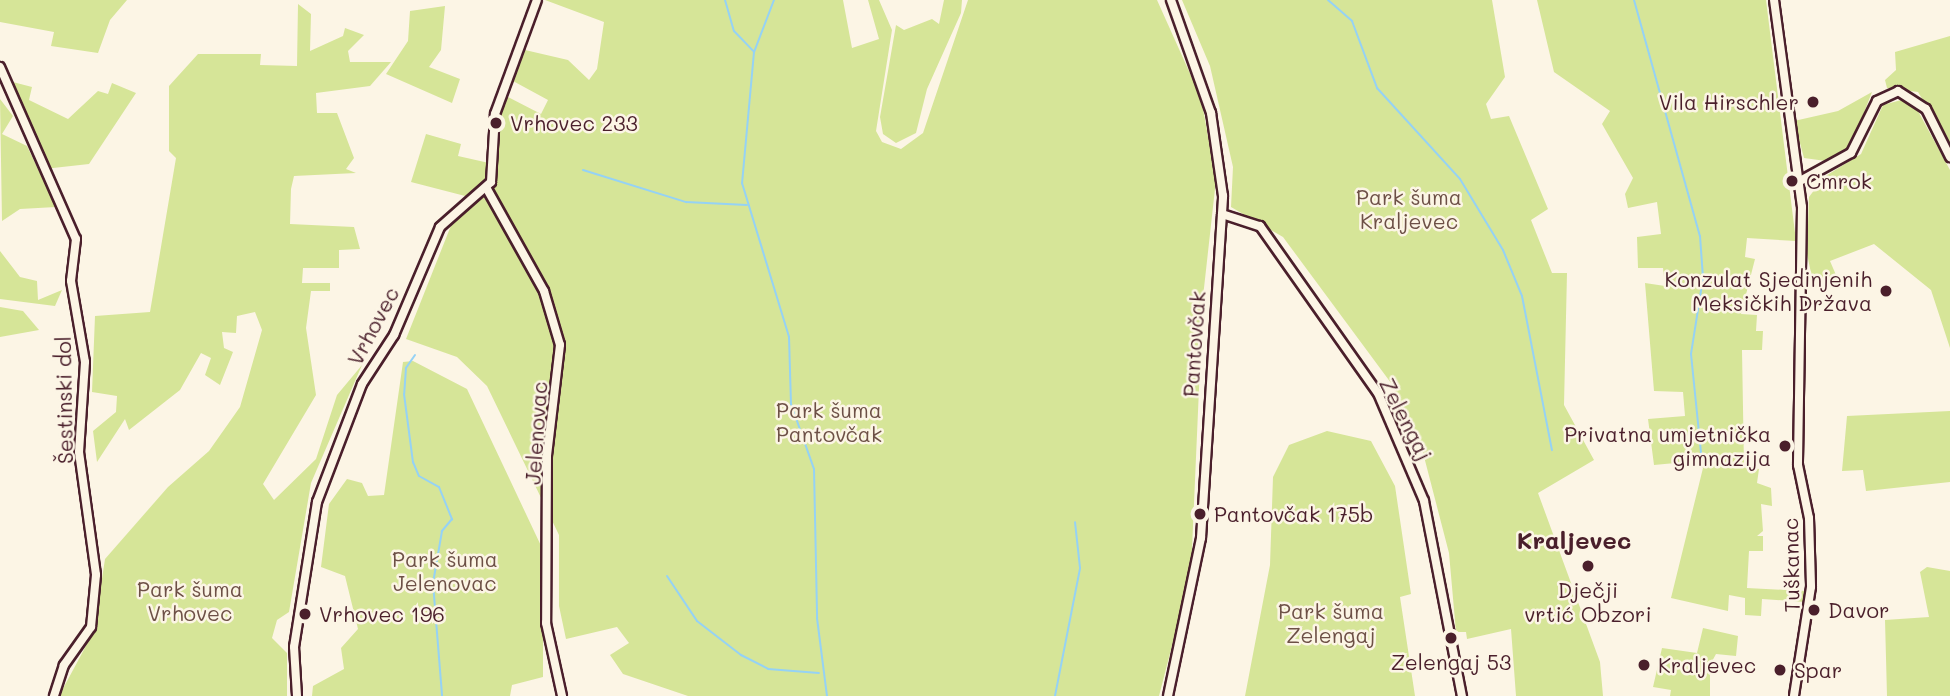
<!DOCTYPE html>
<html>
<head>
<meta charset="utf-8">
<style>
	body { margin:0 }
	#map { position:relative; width:1950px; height:696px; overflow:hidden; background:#fcf5e5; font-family:Mali,sans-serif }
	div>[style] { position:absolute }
	.green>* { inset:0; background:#d6e598 }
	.stream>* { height:2px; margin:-1px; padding:0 1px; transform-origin:1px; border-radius:1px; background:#95d2f5 }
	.roads { filter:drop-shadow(2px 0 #4a1f2b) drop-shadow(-2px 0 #4a1f2b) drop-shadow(0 2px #4a1f2b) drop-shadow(0 -2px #4a1f2b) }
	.secondary>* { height:8px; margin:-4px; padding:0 4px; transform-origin:4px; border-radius:4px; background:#fcf5e5 }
	.dots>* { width:19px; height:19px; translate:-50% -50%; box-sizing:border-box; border:4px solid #fcf5e5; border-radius:50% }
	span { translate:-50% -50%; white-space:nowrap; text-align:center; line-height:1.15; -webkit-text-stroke:5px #fcf5e5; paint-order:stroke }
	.poi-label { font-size:21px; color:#4a1f2b }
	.right { translate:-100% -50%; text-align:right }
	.left { translate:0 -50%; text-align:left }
	.park-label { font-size:21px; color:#6d5046 }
	.street-label { font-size:21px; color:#4a1f2b }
	.quarter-label { font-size:24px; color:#4a1f2b; font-weight:700 }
</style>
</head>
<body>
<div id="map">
	<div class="green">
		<i style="clip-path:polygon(0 0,127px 0,110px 20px,98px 53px,51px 46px,54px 32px,0 22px)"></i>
		<i style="clip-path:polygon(545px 0,843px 0,852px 48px,879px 39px,868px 0,879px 0,892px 30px,876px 131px,882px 142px,901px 149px,923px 133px,968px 0,1157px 0,1201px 98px,1216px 180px,1203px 297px,1191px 572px,1159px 696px,688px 696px,623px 674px,610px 655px,629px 643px,617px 627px,566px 639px,559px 606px,559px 535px,487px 386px,457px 357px,406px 339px,452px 223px,486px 194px,543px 293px,562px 356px,544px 283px,492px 188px,504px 95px,541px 114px,548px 100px,513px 81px,525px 50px,568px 60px,589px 80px,597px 69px,604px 22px)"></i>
		<i style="clip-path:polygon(944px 0,962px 0,961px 13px,927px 89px,916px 133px,896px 143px,883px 134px,880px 117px,896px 25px,904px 30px,932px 19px,939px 24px)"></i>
		<i style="clip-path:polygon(1182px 0,1492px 0,1505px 77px,1486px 104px,1491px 119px,1509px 116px,1548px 209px,1531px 220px,1552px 273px,1567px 273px,1564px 405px,1594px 460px,1538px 493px,1600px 662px,1603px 696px,1516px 696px,1511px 629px,1467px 639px,1466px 632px,1456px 632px,1449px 553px,1421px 445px,1391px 383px,1283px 237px,1231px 207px,1233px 167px,1210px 66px)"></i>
		<i style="clip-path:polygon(1537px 0,1766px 0,1796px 241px,1747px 238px,1745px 257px,1755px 259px,1741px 314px,1757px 315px,1756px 331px,1763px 331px,1762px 350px,1742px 350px,1744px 466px,1759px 469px,1757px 483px,1771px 488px,1772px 506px,1761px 504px,1763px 531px,1757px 536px,1763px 536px,1763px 551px,1749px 551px,1747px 588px,1806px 591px,1805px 602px,1762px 599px,1761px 616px,1745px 615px,1745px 598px,1729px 595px,1728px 611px,1671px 598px,1703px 468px,1686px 462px,1654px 465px,1648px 419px,1685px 416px,1683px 392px,1654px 391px,1645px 283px,1665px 286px,1663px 268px,1638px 268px,1637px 237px,1661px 234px,1657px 202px,1628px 208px,1625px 194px,1633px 178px,1602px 124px,1610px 111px,1554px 72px)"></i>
		<i style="clip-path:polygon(298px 4px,311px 14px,310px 51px,343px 36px,345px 28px,364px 35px,348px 51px,350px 62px,391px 62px,370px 86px,316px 93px,317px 113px,337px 113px,354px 158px,346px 169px,356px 173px,294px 176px,291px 189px,290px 224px,354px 227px,360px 249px,339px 250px,339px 268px,303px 268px,302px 283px,330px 283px,330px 291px,311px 291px,306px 328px,316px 395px,263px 484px,274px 500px,316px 459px,337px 395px,362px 365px,311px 483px,289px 612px,277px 620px,272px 638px,287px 653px,287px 696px,59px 696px,94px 631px,105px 559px,168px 487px,209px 451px,240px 407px,262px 330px,255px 312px,237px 316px,236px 333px,222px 332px,224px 348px,233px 352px,220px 385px,205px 375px,211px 358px,201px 353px,180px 390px,129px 430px,125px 419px,97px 462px,93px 431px,116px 412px,117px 396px,92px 392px,95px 316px,150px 312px,176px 158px,169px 151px,169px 86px,198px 54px,261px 54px,260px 65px,297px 66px)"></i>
		<i style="clip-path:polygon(445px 6px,441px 50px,429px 67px,460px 79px,452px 103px,386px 74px,408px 41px,410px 11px)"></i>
		<i style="clip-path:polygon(1950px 36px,1950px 145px,1918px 92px,1887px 88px,1885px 80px,1896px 70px,1895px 52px)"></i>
		<i style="clip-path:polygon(9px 81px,32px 87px,29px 100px,68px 119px,98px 91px,108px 94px,112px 83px,136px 93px,89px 164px,44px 169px)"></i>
		<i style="clip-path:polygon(1872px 92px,1849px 151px,1826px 161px,1804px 158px,1794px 121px,1838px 111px)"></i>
		<i style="clip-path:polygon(0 99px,13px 116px,2px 134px,27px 146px,56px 207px,20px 209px,2px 221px)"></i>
		<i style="clip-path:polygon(1905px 99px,1918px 111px,1950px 170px,1950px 348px,1931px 290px,1874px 244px,1830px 261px,1839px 282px,1814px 287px,1807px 254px,1809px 197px,1824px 177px,1861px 154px,1883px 105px)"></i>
		<i style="clip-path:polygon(426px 134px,461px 144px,458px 156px,489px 163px,489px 179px,469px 197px,411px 182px)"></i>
		<i style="clip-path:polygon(0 251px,20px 277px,37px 281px,38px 300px,62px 290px,55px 306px,0 299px)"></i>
		<i style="clip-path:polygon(0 307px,23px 311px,39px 330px,0 337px)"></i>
		<i style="clip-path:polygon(413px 361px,467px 389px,543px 550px,543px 677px,512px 685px,510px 696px,312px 696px,313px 686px,344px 669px,341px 648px,358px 629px,345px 576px,321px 567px,329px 504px,347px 479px,362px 483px,368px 496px,384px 495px,403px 362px)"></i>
		<i style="clip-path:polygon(1950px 411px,1950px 482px,1866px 491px,1863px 470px,1842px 471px,1847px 416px)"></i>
		<i style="clip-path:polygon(1327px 431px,1371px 441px,1395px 486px,1411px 594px,1400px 597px,1415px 696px,1245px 696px,1270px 565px,1273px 477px,1289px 445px)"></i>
		<i style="clip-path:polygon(1927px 567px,1950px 571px,1950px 696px,1887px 696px,1885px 620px,1929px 617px,1920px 572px)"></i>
		<i style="clip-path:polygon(1703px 628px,1738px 636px,1736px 656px,1716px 654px,1710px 665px,1710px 696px,1670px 696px,1671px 690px,1653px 687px,1662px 648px,1697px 653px)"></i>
	</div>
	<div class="stream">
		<i style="left:725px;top:0;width:32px;rotate:74deg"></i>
		<i style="left:734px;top:31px;width:29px;rotate:46deg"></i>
		<i style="left:774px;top:0;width:56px;rotate:111deg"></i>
		<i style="left:754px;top:52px;width:132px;rotate:95.2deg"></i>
		<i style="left:742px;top:183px;width:161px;rotate:73deg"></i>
		<i style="left:789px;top:337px;width:67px;rotate:88.3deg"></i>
		<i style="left:791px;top:404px;width:69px;rotate:70.5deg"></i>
		<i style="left:814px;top:469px;width:149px;rotate:88.8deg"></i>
		<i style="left:817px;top:618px;width:79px;rotate:82.7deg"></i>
		<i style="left:1328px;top:0;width:32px;rotate:41deg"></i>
		<i style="left:1352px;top:21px;width:72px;rotate:69.5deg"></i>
		<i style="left:1377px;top:88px;width:123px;rotate:47.6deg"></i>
		<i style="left:1460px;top:179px;width:83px;rotate:58.8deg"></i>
		<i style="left:1503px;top:250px;width:50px;rotate:67.6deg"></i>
		<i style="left:1522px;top:296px;width:157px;rotate:79deg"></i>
		<i style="left:1634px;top:0;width:245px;rotate:74.4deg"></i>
		<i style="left:1700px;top:236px;width:42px;rotate:85.9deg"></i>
		<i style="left:1703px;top:278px;width:77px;rotate:99deg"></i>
		<i style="left:1691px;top:354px;width:100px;rotate:84.2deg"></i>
		<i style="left:583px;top:170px;width:108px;rotate:17.3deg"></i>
		<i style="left:686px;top:202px;width:61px;rotate:2.8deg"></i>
		<i style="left:415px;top:355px;width:16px;rotate:125deg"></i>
		<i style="left:406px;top:368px;width:26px;rotate:94deg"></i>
		<i style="left:404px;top:394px;width:69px;rotate:82.5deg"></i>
		<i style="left:413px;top:462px;width:15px;rotate:67deg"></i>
		<i style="left:419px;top:476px;width:23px;rotate:29deg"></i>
		<i style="left:439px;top:487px;width:35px;rotate:68deg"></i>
		<i style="left:452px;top:519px;width:16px;rotate:130deg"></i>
		<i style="left:442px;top:531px;width:53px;rotate:99.8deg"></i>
		<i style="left:433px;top:583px;width:113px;rotate:85.4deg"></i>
		<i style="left:667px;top:576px;width:54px;rotate:56.3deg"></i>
		<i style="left:697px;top:621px;width:56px;rotate:37.7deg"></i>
		<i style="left:741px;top:655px;width:30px;rotate:27deg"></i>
		<i style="left:768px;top:669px;width:51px;rotate:4.5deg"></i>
		<i style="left:1055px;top:696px;width:130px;rotate:-78.9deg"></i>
		<i style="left:1080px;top:568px;width:46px;rotate:-96.2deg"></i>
	</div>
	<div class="roads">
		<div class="secondary">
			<i style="left:1774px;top:0;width:209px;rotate:82.3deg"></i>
			<i style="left:1802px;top:207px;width:258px;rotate:90.9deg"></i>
			<i style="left:1798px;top:465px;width:54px;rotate:78.3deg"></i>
			<i style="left:1809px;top:518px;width:69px;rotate:88.3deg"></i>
			<i style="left:1811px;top:587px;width:110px;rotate:98.9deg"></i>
			<i style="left:0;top:67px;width:188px;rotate:66.2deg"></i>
			<i style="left:76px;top:239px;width:42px;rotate:96.8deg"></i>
			<i style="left:71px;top:281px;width:82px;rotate:80.2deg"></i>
			<i style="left:85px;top:362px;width:90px;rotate:93.8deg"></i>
			<i style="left:79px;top:452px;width:124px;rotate:82.1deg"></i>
			<i style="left:96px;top:575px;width:52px;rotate:95.5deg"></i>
			<i style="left:91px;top:627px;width:47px;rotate:125.4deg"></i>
			<i style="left:64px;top:665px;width:33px;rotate:108deg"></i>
			<i style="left:1800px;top:181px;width:58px;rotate:-28.8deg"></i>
			<i style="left:1851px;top:153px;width:58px;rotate:-63.4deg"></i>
			<i style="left:1877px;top:101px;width:23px;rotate:-25deg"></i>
			<i style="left:1898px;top:91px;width:33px;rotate:33deg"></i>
			<i style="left:1926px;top:109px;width:54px;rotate:63.4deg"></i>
			<i style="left:487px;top:189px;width:117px;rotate:60.8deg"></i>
			<i style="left:544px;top:291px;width:56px;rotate:73.5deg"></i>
			<i style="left:560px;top:345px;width:112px;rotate:96.7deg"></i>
			<i style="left:547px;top:456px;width:167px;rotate:90.3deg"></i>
			<i style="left:546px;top:623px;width:75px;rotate:77.6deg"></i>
			<i style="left:1222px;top:214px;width:40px;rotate:18deg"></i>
			<i style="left:1260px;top:226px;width:204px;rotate:54.8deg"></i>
			<i style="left:1378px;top:393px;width:117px;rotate:66.9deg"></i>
			<i style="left:1424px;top:501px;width:199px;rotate:79deg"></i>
			<i style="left:297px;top:696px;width:49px;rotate:-93.5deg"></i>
			<i style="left:294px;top:647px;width:147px;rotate:-81deg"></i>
			<i style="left:317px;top:502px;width:126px;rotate:-69.1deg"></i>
			<i style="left:362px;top:384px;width:59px;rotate:-56.9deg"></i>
			<i style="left:394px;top:335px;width:117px;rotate:-66.9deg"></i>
			<i style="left:440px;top:227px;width:68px;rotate:-41.4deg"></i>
			<i style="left:491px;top:182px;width:68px;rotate:-86.6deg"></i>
			<i style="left:495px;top:114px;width:121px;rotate:-69.8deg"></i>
			<i style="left:1168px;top:696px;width:161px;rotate:-78.2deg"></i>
			<i style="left:1201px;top:538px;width:343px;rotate:-86.3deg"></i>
			<i style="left:1223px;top:196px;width:84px;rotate:-98.2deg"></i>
			<i style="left:1211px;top:113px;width:120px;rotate:-109.5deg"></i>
		</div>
	</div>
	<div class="dots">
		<i style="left:1813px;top:102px;background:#4a1f2b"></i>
		<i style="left:496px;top:123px;background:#4a1f2b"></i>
		<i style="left:1792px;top:181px;background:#4a1f2b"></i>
		<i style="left:1886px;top:291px;background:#4a1f2b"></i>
		<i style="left:1785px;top:446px;background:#4a1f2b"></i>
		<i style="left:1200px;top:514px;background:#4a1f2b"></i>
		<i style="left:1588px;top:566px;background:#4a1f2b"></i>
		<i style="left:1814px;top:610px;background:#4a1f2b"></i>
		<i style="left:305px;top:614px;background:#4a1f2b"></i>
		<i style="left:1451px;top:638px;background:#4a1f2b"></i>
		<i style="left:1644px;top:665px;background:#4a1f2b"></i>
		<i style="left:1780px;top:670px;background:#4a1f2b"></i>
	</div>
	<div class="poi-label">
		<span class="right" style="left:1799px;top:102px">Vila Hirschler</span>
		<span class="left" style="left:510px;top:123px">Vrhovec 233</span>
		<span class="left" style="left:1806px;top:181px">Cmrok</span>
		<span class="right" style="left:1872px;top:291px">Konzulat Sjedinjenih<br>Meksičkih Država</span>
		<span class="right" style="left:1771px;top:446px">Privatna umjetnička<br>gimnazija</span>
		<span class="left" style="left:1214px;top:514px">Pantovčak 175b</span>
		<span style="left:1588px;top:602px">Dječji<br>vrtić Obzori</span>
		<span class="left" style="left:1828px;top:610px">Davor</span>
		<span class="left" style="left:319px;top:614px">Vrhovec 196</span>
		<span style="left:1451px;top:662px">Zelengaj 53</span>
		<span class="left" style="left:1658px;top:665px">Kraljevec</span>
		<span class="left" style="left:1794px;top:670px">Spar</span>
	</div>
	<div class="park-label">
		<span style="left:1409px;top:209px">Park šuma<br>Kraljevec</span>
		<span style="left:829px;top:422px">Park šuma<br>Pantovčak</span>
		<span style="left:445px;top:571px">Park šuma<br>Jelenovac</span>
		<span style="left:190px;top:601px">Park šuma<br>Vrhovec</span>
		<span style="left:1331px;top:623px">Park šuma<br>Zelengaj</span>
	</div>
	<div class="street-label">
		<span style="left:373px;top:326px;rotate:-62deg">Vrhovec</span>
		<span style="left:1194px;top:344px;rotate:-86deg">Pantovčak</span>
		<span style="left:64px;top:400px;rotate:-91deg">Šestinski dol</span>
		<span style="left:1406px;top:419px;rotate:63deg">Zelengaj</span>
		<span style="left:536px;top:433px;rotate:-86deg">Jelenovac</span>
		<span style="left:1791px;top:565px;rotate:-91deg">Tuškanac</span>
	</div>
	<div class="quarter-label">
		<span style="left:1574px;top:540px">Kraljevec</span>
	</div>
</div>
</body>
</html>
